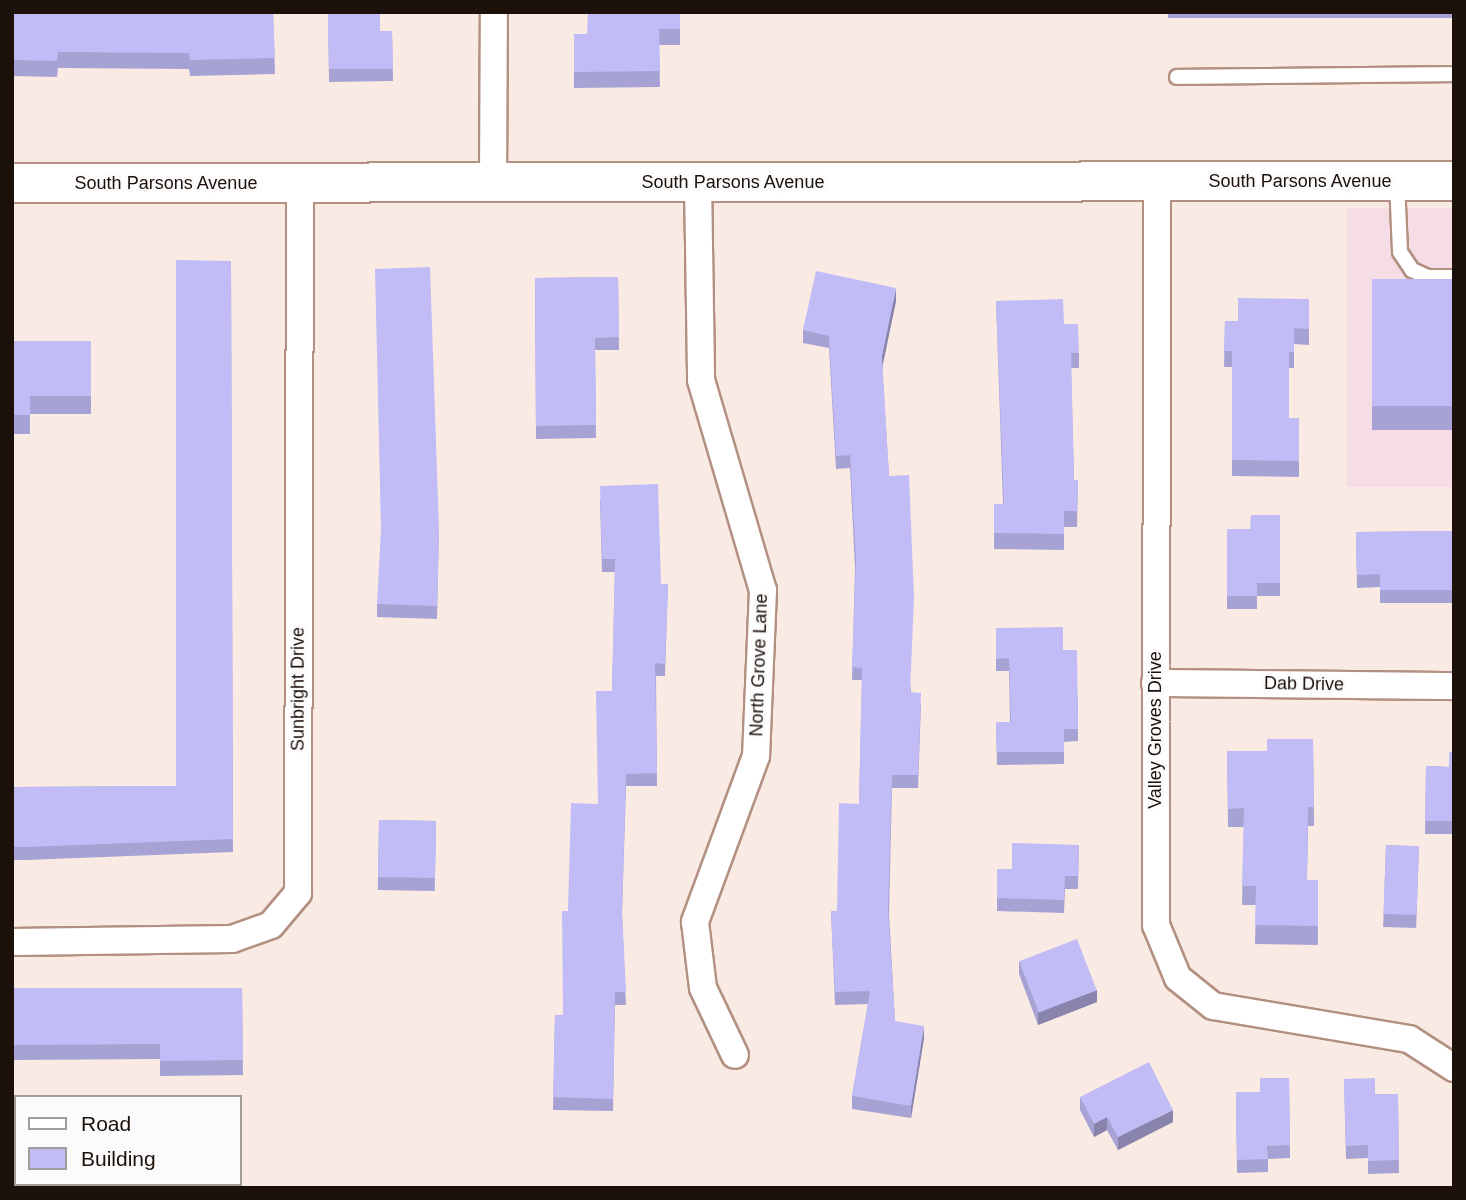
<!DOCTYPE html>
<html>
<head>
<meta charset="utf-8">
<style>
	body { margin:0 }
	#map { position:relative; width:1466px; height:1200px; overflow:hidden; background:#faeae4; font-family:Helvetica,sans-serif }
	div>[style] { position:absolute }
	.commercial>* { inset:0; background:#f5dce5; transform-origin:0 0 }
	.roads { filter:drop-shadow(2px 0 #b39081) drop-shadow(-2px 0 #b39081) drop-shadow(0 2px #b39081) drop-shadow(0 -2px #b39081) }
	.lane>* { height:14px; margin:-7px; padding:0 7px; transform-origin:7px; border-radius:7px; background:#fff }
	.street>* { height:26px; margin:-13px; padding:0 13px; transform-origin:13px; border-radius:13px; background:#fff }
	.secondary>* { height:38px; margin:-19px; padding:0 19px; transform-origin:19px; border-radius:19px; background:#fff }
	.wall>* { inset:0; background:#a7a2d4; transform-origin:0 0 }
	.shaded-wall>* { inset:0; background:#8884ac }
	.building>* { inset:0; background:#c2bcf6; transform-origin:0 0 }
	span { translate:-50% -50%; white-space:nowrap; text-align:center; line-height:1.15; -webkit-text-stroke:6px #fbfbfb; paint-order:stroke }
	.street-label { font-size:18px; color:#1c100a }
	.frame { position:absolute; inset:0; border:14px solid #1c100a; pointer-events:none }
	.legend { position:absolute; left:14px; top:1095px; width:228px; height:91px; box-sizing:border-box; background:#fbfbfb; border:2px solid #a29d9b; margin:0; padding:9px 12px; list-style:none; font-size:21px; color:#1c100a }
	.legend li { display:flex; align-items:center; gap:14px; height:35px }
	.legend b { width:35px; border:2px solid #a29d9b }
</style>
</head>
<body>
<div id="map">
	<div class="commercial">
		<i style="left:1454px;top:208px;width:279px;height:108px;rotate:90deg"></i>
	</div>
	<div class="roads">
		<div class="lane">
			<i style="left:1177px;top:77px;width:277px;rotate:-0.6deg"></i>
			<i style="left:1397px;top:182px;width:70px;rotate:87.5deg"></i>
			<i style="left:1400px;top:252px;width:22px;rotate:56deg"></i>
			<i style="left:1412px;top:270px;width:17px;rotate:24deg"></i>
			<i style="left:1428px;top:277px;width:26px"></i>
		</div>
		<div class="street">
			<i style="left:1157px;top:181px;width:744px;rotate:90.08deg"></i>
			<i style="left:1156px;top:925px;width:57px;rotate:67.5deg"></i>
			<i style="left:1178px;top:978px;width:45px;rotate:38.7deg"></i>
			<i style="left:1213px;top:1006px;width:199px;rotate:9.6deg"></i>
			<i style="left:1409px;top:1039px;width:54px;rotate:32.8deg"></i>
			<i style="left:493px;top:182px;width:170px;rotate:-89.7deg"></i>
			<i style="left:698px;top:182px;width:198px;rotate:89.1deg"></i>
			<i style="left:701px;top:380px;width:219px;rotate:73.6deg"></i>
			<i style="left:763px;top:590px;width:166px;rotate:92.4deg"></i>
			<i style="left:756px;top:756px;width:177px;rotate:110.2deg"></i>
			<i style="left:695px;top:922px;width:66px;rotate:83.1deg"></i>
			<i style="left:703px;top:988px;width:74px;rotate:64.5deg"></i>
			<i style="left:1155px;top:683px;width:299px;rotate:0.6deg"></i>
			<i style="left:12px;top:942px;width:220px;rotate:-0.8deg"></i>
			<i style="left:232px;top:939px;width:41px;rotate:-19.7deg"></i>
			<i style="left:271px;top:925px;width:42px;rotate:-49.8deg"></i>
			<i style="left:298px;top:893px;width:710px;rotate:-89.84deg"></i>
		</div>
		<div class="secondary">
			<i style="left:12px;top:183px;width:1442px;rotate:-0.08deg"></i>
		</div>
	</div>
	<div class="wall">
		<i style="clip-path:polygon(12px 12px,273px 12px,275px 74px,190px 76px,189px 69px,58px 68px,57px 77px,12px 76px)"></i>
		<i style="clip-path:polygon(328px 12px,380px 31px,392px 31px,393px 81px,329px 82px)"></i>
		<i style="clip-path:polygon(680px 12px,680px 45px,659px 45px,660px 87px,574px 88px,574px 34px,587px 34px)"></i>
		<i style="left:1168px;top:12px;width:286px;height:6px"></i>
		<i style="clip-path:polygon(231px 261px,233px 852px,26px 860px,12px 860px,12px 787px,176px 786px)"></i>
		<i style="clip-path:polygon(618px 277px,619px 350px,595px 350px,596px 438px,536px 439px,535px 278px)"></i>
		<i style="left:1454px;top:279px;width:151px;height:82px;rotate:90deg"></i>
		<i style="clip-path:polygon(1309px 299px,1309px 345px,1294px 344px,1294px 368px,1289px 368px,1289px 418px,1299px 418px,1299px 477px,1232px 476px,1232px 367px,1224px 367px,1225px 321px,1238px 321px)"></i>
		<i style="clip-path:polygon(896px 301px,882px 366px,889px 476px,911px 692px,921px 705px,918px 788px,892px 788px,889px 913px,895px 1021px,924px 1038px,911px 1118px,852px 1109px,852px 1096px,868px 1004px,835px 1005px,831px 911px,837px 911px,859px 804px,862px 680px,852px 680px,855px 568px,850px 468px,836px 469px,829px 348px,803px 343px,803px 330px)"></i>
		<i style="clip-path:polygon(996px 301px,1064px 324px,1079px 353px,1079px 368px,1071px 368px,1074px 480px,1078px 480px,1077px 527px,1064px 527px,1064px 550px,994px 549px,994px 504px,1003px 504px)"></i>
		<i style="clip-path:polygon(12px 341px,91px 341px,91px 414px,30px 414px,30px 434px,12px 434px)"></i>
		<i style="clip-path:polygon(600px 499px,661px 584px,668px 584px,665px 676px,656px 676px,657px 786px,626px 786px,622px 915px,626px 1005px,615px 1005px,613px 1111px,553px 1110px,555px 1015px,563px 1015px,568px 911px,598px 804px,612px 691px,615px 572px,602px 572px)"></i>
		<i style="clip-path:polygon(1280px 515px,1280px 596px,1257px 596px,1257px 609px,1227px 609px,1227px 529px,1250px 529px)"></i>
		<i style="clip-path:polygon(1454px 520px,1454px 603px,1380px 603px,1380px 587px,1357px 588px,1356px 532px,1452px 531px)"></i>
		<i style="clip-path:polygon(439px 530px,437px 619px,377px 617px,377px 604px)"></i>
		<i style="clip-path:polygon(996px 628px,1063px 650px,1078px 699px,1078px 741px,1064px 742px,1064px 764px,997px 765px,996px 722px,1010px 722px,1009px 671px,996px 671px)"></i>
		<i style="clip-path:polygon(1313px 739px,1314px 826px,1308px 826px,1307px 880px,1318px 880px,1318px 945px,1255px 944px,1256px 905px,1242px 905px,1244px 827px,1228px 827px,1227px 751px,1267px 751px)"></i>
		<i style="clip-path:polygon(1454px 752px,1454px 834px,1425px 834px,1426px 766px,1449px 767px)"></i>
		<i style="left:379px;top:820px;width:57px;height:70px;rotate:1deg"></i>
		<i style="clip-path:polygon(1079px 845px,1078px 889px,1065px 889px,1064px 913px,997px 911px,997px 869px,1012px 869px)"></i>
		<i style="left:1386px;top:845px;width:33px;height:82px;rotate:2deg"></i>
		<i style="clip-path:polygon(1019px 961px,1097px 1002px,1038px 1025px,1019px 974px)"></i>
		<i style="clip-path:polygon(12px 988px,242px 988px,243px 1075px,160px 1076px,160px 1059px,12px 1060px)"></i>
		<i style="clip-path:polygon(1289px 1078px,1290px 1158px,1268px 1159px,1268px 1172px,1237px 1173px,1236px 1092px,1260px 1092px)"></i>
		<i style="clip-path:polygon(1344px 1079px,1375px 1094px,1398px 1094px,1399px 1173px,1368px 1174px,1368px 1158px,1346px 1159px)"></i>
		<i style="clip-path:polygon(1080px 1097px,1173px 1122px,1118px 1150px,1107px 1130px,1094px 1137px,1080px 1110px)"></i>
	</div>
	<div class="shaded-wall">
		<i style="clip-path:polygon(896px 288px,896px 301px,882px 369px,882px 356px)"></i>
		<i style="clip-path:polygon(1097px 990px,1097px 1002px,1038px 1025px,1038px 1012px)"></i>
		<i style="clip-path:polygon(924px 1026px,924px 1038px,911px 1118px,911px 1106px)"></i>
		<i style="clip-path:polygon(1173px 1110px,1173px 1122px,1118px 1150px,1118px 1137px)"></i>
		<i style="clip-path:polygon(1107px 1117px,1107px 1130px,1094px 1137px,1094px 1124px)"></i>
	</div>
	<div class="building">
		<i style="clip-path:polygon(12px 12px,273px 12px,275px 58px,190px 60px,189px 53px,58px 52px,57px 61px,12px 60px)"></i>
		<i style="clip-path:polygon(328px 12px,380px 12px,380px 31px,392px 31px,393px 69px,329px 69px)"></i>
		<i style="clip-path:polygon(588px 12px,680px 12px,680px 29px,659px 29px,660px 71px,574px 72px,574px 34px,587px 34px)"></i>
		<i style="clip-path:polygon(176px 260px,231px 261px,233px 839px,26px 847px,12px 847px,12px 787px,176px 786px)"></i>
		<i style="clip-path:polygon(430px 267px,439px 530px,437px 606px,377px 604px,381px 529px,375px 269px)"></i>
		<i style="clip-path:polygon(816px 271px,896px 288px,882px 356px,889px 476px,909px 475px,914px 597px,910px 692px,921px 693px,918px 775px,892px 775px,888px 908px,895px 1021px,924px 1026px,911px 1106px,852px 1096px,870px 991px,835px 992px,831px 911px,837px 911px,839px 803px,859px 804px,862px 668px,852px 667px,856px 560px,850px 455px,836px 456px,829px 336px,803px 330px)"></i>
		<i style="clip-path:polygon(618px 277px,619px 337px,595px 338px,596px 425px,536px 426px,535px 278px)"></i>
		<i style="left:1454px;top:279px;width:127px;height:82px;rotate:90deg"></i>
		<i style="clip-path:polygon(1238px 298px,1309px 299px,1309px 329px,1294px 328px,1294px 352px,1289px 352px,1289px 418px,1299px 418px,1299px 461px,1232px 460px,1232px 351px,1224px 351px,1225px 321px,1238px 321px)"></i>
		<i style="clip-path:polygon(1063px 299px,1064px 324px,1078px 324px,1079px 353px,1071px 353px,1074px 480px,1078px 480px,1077px 511px,1064px 511px,1064px 534px,994px 533px,994px 504px,1004px 504px,996px 301px)"></i>
		<i style="clip-path:polygon(12px 341px,91px 341px,91px 396px,30px 396px,30px 415px,12px 415px)"></i>
		<i style="clip-path:polygon(658px 484px,661px 584px,668px 584px,665px 664px,655px 663px,657px 773px,626px 774px,622px 911px,626px 992px,615px 992px,613px 1099px,553px 1097px,555px 1015px,563px 1015px,562px 911px,568px 911px,571px 803px,598px 804px,596px 691px,612px 691px,615px 559px,602px 559px,600px 486px)"></i>
		<i style="clip-path:polygon(1251px 515px,1280px 515px,1280px 583px,1257px 583px,1257px 596px,1227px 596px,1227px 529px,1250px 529px)"></i>
		<i style="clip-path:polygon(1452px 520px,1454px 520px,1454px 590px,1380px 590px,1380px 574px,1357px 575px,1356px 532px,1452px 531px)"></i>
		<i style="clip-path:polygon(1063px 627px,1063px 650px,1077px 650px,1078px 729px,1064px 729px,1064px 752px,997px 752px,996px 722px,1011px 722px,1009px 658px,996px 659px,996px 628px)"></i>
		<i style="clip-path:polygon(1267px 739px,1313px 739px,1314px 807px,1308px 807px,1307px 880px,1318px 880px,1318px 926px,1255px 925px,1256px 886px,1242px 886px,1244px 808px,1228px 809px,1227px 751px,1267px 751px)"></i>
		<i style="clip-path:polygon(1449px 752px,1454px 752px,1454px 821px,1425px 821px,1426px 766px,1449px 767px)"></i>
		<i style="left:379px;top:820px;width:57px;height:57px;rotate:1deg"></i>
		<i style="clip-path:polygon(1012px 843px,1079px 845px,1078px 876px,1065px 876px,1064px 900px,997px 898px,997px 869px,1012px 869px)"></i>
		<i style="left:1386px;top:845px;width:33px;height:69px;rotate:2deg"></i>
		<i style="left:1077px;top:939px;width:55px;height:62px;rotate:69deg"></i>
		<i style="clip-path:polygon(12px 988px,242px 988px,243px 1060px,160px 1061px,160px 1044px,12px 1045px)"></i>
		<i style="clip-path:polygon(1149px 1062px,1173px 1110px,1118px 1137px,1107px 1117px,1094px 1124px,1080px 1097px)"></i>
		<i style="clip-path:polygon(1260px 1078px,1289px 1078px,1290px 1145px,1267px 1146px,1268px 1159px,1237px 1160px,1236px 1092px,1260px 1092px)"></i>
		<i style="clip-path:polygon(1375px 1078px,1375px 1094px,1398px 1094px,1399px 1160px,1368px 1161px,1368px 1145px,1346px 1146px,1344px 1079px)"></i>
	</div>
	<div class="street-label">
		<span style="left:1300px;top:181px">South Parsons Avenue</span>
		<span style="left:733px;top:182px">South Parsons Avenue</span>
		<span style="left:166px;top:183px">South Parsons Avenue</span>
		<span style="left:759px;top:665px;rotate:-88deg">North Grove Lane</span>
		<span style="left:1304px;top:684px;rotate:1deg">Dab Drive</span>
		<span style="left:298px;top:689px;rotate:-90deg">Sunbright Drive</span>
		<span style="left:1155px;top:730px;rotate:-90deg">Valley Groves Drive</span>
	</div>
	<div class="frame"></div>
	<ul class="legend">
	<li><b style="height:9px;background:#fff"></b>Road</li>
	<li><b style="height:19px;background:#c2bcf6"></b>Building</li>
	</ul>
</div>
</body>
</html>
